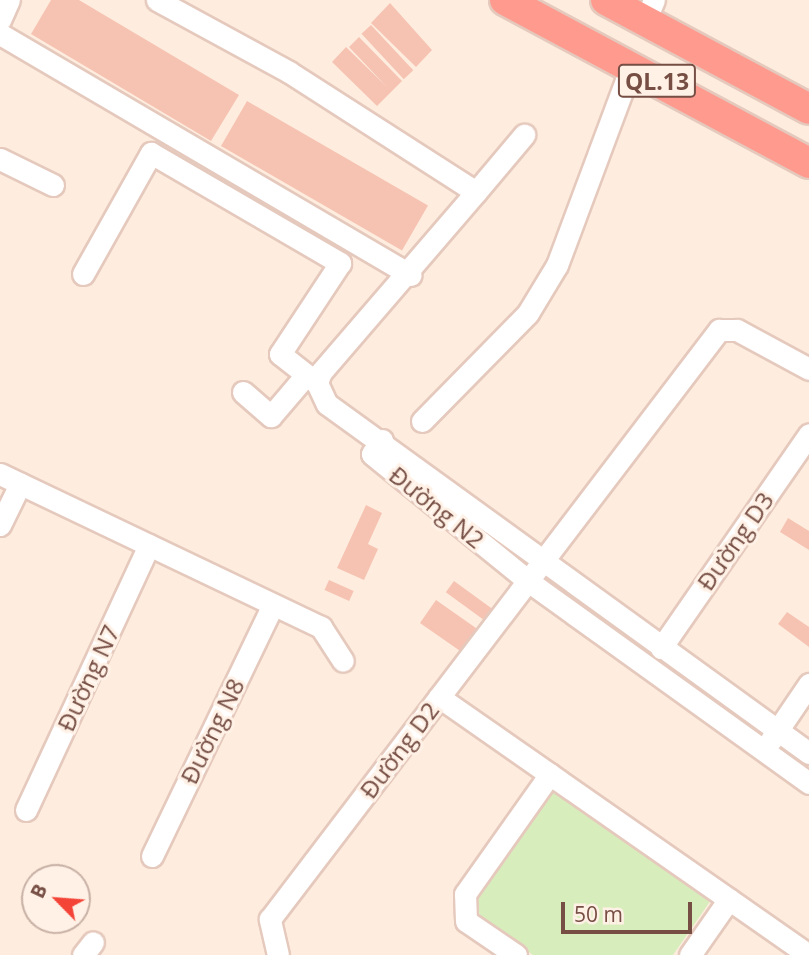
<!DOCTYPE html>
<html>
<head>
<meta charset="utf-8">
<style>
	body { margin:0 }
	#map { position:relative; width:809px; height:955px; overflow:hidden; background:#feedde; font-family:"Open Sans",sans-serif }
	div>[style] { position:absolute }
	.green>* { inset:0; background:#d8edbc }
	.building>* { inset:0; background:#f6c3b3; transform-origin:0 0 }
	.roads { filter:drop-shadow(2px 0 #e5c9bd) drop-shadow(-2px 0 #e5c9bd) drop-shadow(0 2px #e5c9bd) drop-shadow(0 -2px #e5c9bd) }
	.minor>* { height:21px; margin:-10.5px; padding:0 10.5px; transform-origin:10.5px; border-radius:10.5px; background:#fff }
	.highway>* { height:30px; margin:-15px; padding:0 15px; transform-origin:15px; border-radius:15px; background:#ff9a8f }
	span { translate:-50% -50%; white-space:nowrap; text-align:center; line-height:1.15; -webkit-text-stroke:6px #fff1e6; paint-order:stroke }
	.shield-label span { padding:2px 5px; background:#fff1e6; border:2px solid; border-radius:5px; -webkit-text-stroke-width:0 }
	.shield-label { font-size:23px; color:#764e44; font-weight:700 }
	.street-label { font-size:24px; color:#764e44 }
	.north { position:absolute; left:21px; top:864px; width:70px; height:70px; box-sizing:border-box; background:#fff1e6; border:2px solid #c8b0a5; border-radius:50%; rotate:295deg; font-size:19px; font-weight:700; line-height:28px; text-align:center; color:#764e44 }
	.north::after { content:''; display:block; margin:auto; width:24px; height:32px; background:#f44337; clip-path:polygon(50% 0,100% 100%,50% 72%,0 100%) }
	.scale { position:absolute; left:561px; top:902px; width:131px; height:32px; box-sizing:border-box; border:4px solid #764e44; border-top:0; padding-left:9px; font-size:21px; line-height:24px; white-space:nowrap; color:#764e44; -webkit-text-stroke:5px #fff1e6; paint-order:stroke }
</style>
</head>
<body>
<div id="map">
	<div class="green">
		<i style="clip-path:polygon(551px 789px,711px 900px,673px 955px,533px 955px,480px 919px,477px 897px)"></i>
	</div>
	<div class="building">
		<i style="clip-path:polygon(51px 0,79px 0,239px 95px,211px 141px,31px 34px)"></i>
		<i style="clip-path:polygon(390px 3px,432px 50px,416px 67px,371px 23px)"></i>
		<i style="left:371px;top:25px;width:62px;height:13px;rotate:47deg"></i>
		<i style="clip-path:polygon(359px 37px,402px 81px,377px 106px,332px 62px,346px 47px,386px 86px,349px 47px)"></i>
		<i style="left:247px;top:101px;width:209px;height:52px;rotate:30deg"></i>
		<i style="clip-path:polygon(366px 505px,382px 513px,368px 544px,378px 549px,364px 580px,337px 568px)"></i>
		<i style="clip-path:polygon(788px 518px,809px 531px,809px 550px,780px 532px)"></i>
		<i style="left:329px;top:580px;width:27px;height:11px;rotate:24deg"></i>
		<i style="left:454px;top:581px;width:48px;height:14px;rotate:36deg"></i>
		<i style="left:436px;top:600px;width:50px;height:28px;rotate:35deg"></i>
		<i style="clip-path:polygon(787px 612px,809px 627px,809px 647px,778px 624px)"></i>
	</div>
	<div class="roads">
		<div class="minor">
			<i style="left:157px;top:0;width:150px;rotate:28.6deg"></i>
			<i style="left:289px;top:72px;width:222px;rotate:32.7deg"></i>
			<i style="left:476px;top:192px;width:238px;rotate:130.7deg"></i>
			<i style="left:321px;top:372px;width:12px;rotate:110deg"></i>
			<i style="left:317px;top:383px;width:23px;rotate:65deg"></i>
			<i style="left:327px;top:404px;width:595px;rotate:35.91deg"></i>
			<i style="left:0;top:20px;width:22px;rotate:-66deg"></i>
			<i style="left:645px;top:21px;width:23px;rotate:-67deg"></i>
			<i style="left:0;top:34px;width:476px;rotate:30.4deg"></i>
			<i style="left:0;top:159px;width:59px;rotate:26.1deg"></i>
			<i style="left:476px;top:192px;width:75px;rotate:-49.9deg"></i>
			<i style="left:83px;top:274px;width:139px;rotate:-60.7deg"></i>
			<i style="left:151px;top:153px;width:219px;rotate:30.2deg"></i>
			<i style="left:340px;top:263px;width:109px;rotate:123.4deg"></i>
			<i style="left:280px;top:354px;width:47px;rotate:38.1deg"></i>
			<i style="left:243px;top:392px;width:37px;rotate:41deg"></i>
			<i style="left:271px;top:416px;width:54px;rotate:-49.5deg"></i>
			<i style="left:422px;top:421px;width:151px;rotate:-45.5deg"></i>
			<i style="left:528px;top:313px;width:56px;rotate:-58.9deg"></i>
			<i style="left:557px;top:265px;width:211px;rotate:-69.5deg"></i>
			<i style="left:382px;top:440px;width:17px;rotate:126deg"></i>
			<i style="left:372px;top:454px;width:201px;rotate:39.1deg"></i>
			<i style="left:528px;top:581px;width:346px;rotate:35.7deg"></i>
			<i style="left:0;top:474px;width:356px;rotate:25.5deg"></i>
			<i style="left:321px;top:627px;width:40px;rotate:57.1deg"></i>
			<i style="left:0;top:525px;width:46px;rotate:-64deg"></i>
			<i style="left:661px;top:648px;width:260px;rotate:-55.3deg"></i>
			<i style="left:439px;top:697px;width:451px;rotate:34.9deg"></i>
			<i style="left:771px;top:740px;width:68px;rotate:-55.8deg"></i>
			<i style="left:26px;top:810px;width:292px;rotate:-65.1deg"></i>
			<i style="left:152px;top:856px;width:279px;rotate:-64.3deg"></i>
			<i style="left:83px;top:955px;width:16px;rotate:-52deg"></i>
			<i style="left:278px;top:955px;width:37px;rotate:-103deg"></i>
			<i style="left:270px;top:919px;width:741px;rotate:-52.68deg"></i>
			<i style="left:719px;top:330px;width:18px"></i>
			<i style="left:737px;top:330px;width:82px;rotate:28.4deg"></i>
			<i style="left:516px;top:955px;width:60px;rotate:-145.8deg"></i>
			<i style="left:466px;top:921px;width:27px;rotate:-92deg"></i>
			<i style="left:465px;top:894px;width:147px;rotate:-54.7deg"></i>
			<i style="left:690px;top:955px;width:68px;rotate:-55.1deg"></i>
		</div>
		<div class="highway">
			<i style="left:505px;top:0;width:345px;rotate:28.2deg"></i>
			<i style="left:606px;top:0;width:230px;rotate:28.2deg"></i>
		</div>
	</div>
	<div class="shield-label">
		<span style="left:657px;top:81px">QL.13</span>
	</div>
	<div class="street-label">
		<span style="left:437px;top:507px;rotate:39deg">Đường N2</span>
		<span style="left:735px;top:541px;rotate:-55deg">Đường D3</span>
		<span style="left:88px;top:678px;rotate:-65deg">Đường N7</span>
		<span style="left:212px;top:731px;rotate:-64deg">Đường N8</span>
		<span style="left:399px;top:750px;rotate:-53deg">Đường D2</span>
	</div>
	<div class="north">B</div>
	<div class="scale">50 m</div>
</div>
</body>
</html>
